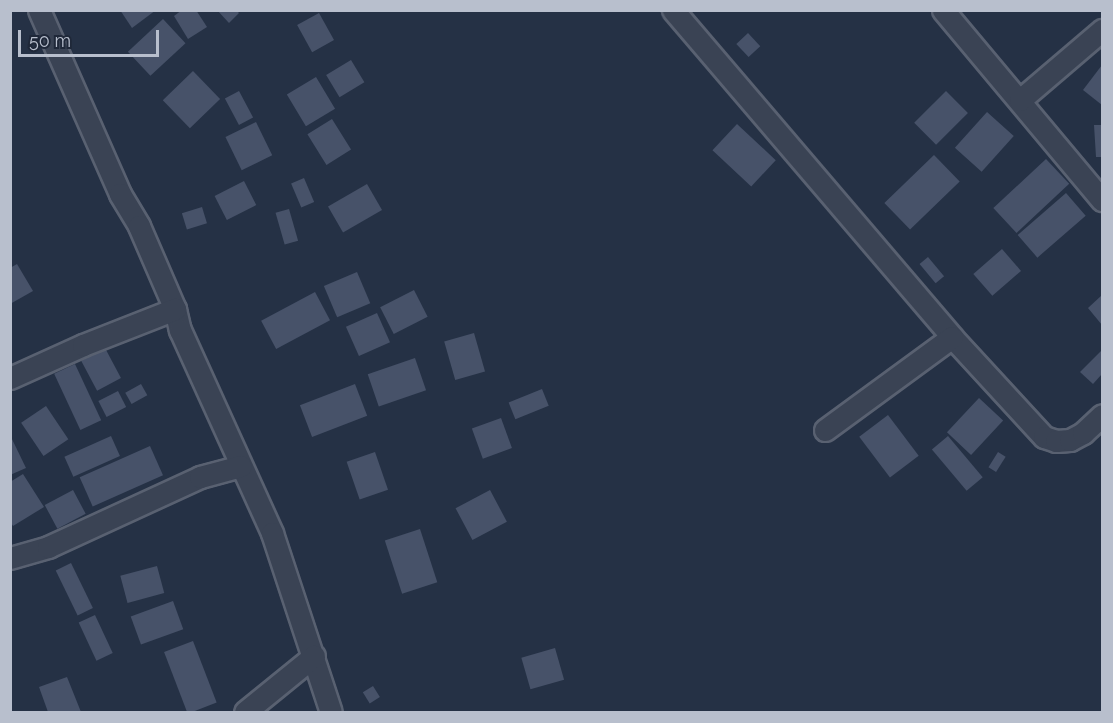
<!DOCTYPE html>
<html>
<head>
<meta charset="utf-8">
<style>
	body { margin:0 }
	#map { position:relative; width:1113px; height:723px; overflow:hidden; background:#253145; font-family:Raleway,sans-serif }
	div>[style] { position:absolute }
	.building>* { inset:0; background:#475269; transform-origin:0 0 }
	.roads { filter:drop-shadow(2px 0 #596171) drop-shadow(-2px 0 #596171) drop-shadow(0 2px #596171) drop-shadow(0 -2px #596171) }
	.street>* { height:21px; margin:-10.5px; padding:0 10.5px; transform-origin:10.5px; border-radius:10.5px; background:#3a4354 }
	span { translate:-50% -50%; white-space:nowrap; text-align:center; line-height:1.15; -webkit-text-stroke:6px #1f2839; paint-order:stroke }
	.frame { position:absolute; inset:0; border:12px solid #b8bfcd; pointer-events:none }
	.scale { position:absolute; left:18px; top:30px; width:141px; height:27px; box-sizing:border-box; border:3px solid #b8bfcd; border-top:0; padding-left:8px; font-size:18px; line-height:21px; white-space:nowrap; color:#b8bfcd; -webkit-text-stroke:4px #1f2839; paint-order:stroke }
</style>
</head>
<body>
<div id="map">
	<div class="building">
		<i style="clip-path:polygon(120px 10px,156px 10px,132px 28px)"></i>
		<i style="clip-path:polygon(182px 10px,196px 10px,207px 27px,188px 39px,174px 16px)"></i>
		<i style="clip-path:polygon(217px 10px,236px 10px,239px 13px,229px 23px)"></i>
		<i style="left:319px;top:13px;width:31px;height:25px;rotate:61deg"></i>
		<i style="left:163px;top:19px;width:33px;height:48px;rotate:47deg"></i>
		<i style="left:748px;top:33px;width:18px;height:16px;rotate:47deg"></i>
		<i style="left:351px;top:60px;width:26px;height:29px;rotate:59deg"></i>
		<i style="clip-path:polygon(1102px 65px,1102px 105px,1083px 90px)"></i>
		<i style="left:193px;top:71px;width:39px;height:42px;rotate:46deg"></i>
		<i style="left:316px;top:77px;width:37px;height:34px;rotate:59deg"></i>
		<i style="left:239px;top:91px;width:30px;height:16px;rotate:62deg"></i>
		<i style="left:946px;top:91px;width:31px;height:45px;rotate:45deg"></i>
		<i style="left:987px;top:112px;width:36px;height:48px;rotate:42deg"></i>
		<i style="left:332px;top:119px;width:36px;height:29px;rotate:58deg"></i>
		<i style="left:256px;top:122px;width:37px;height:34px;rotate:64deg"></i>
		<i style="left:737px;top:124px;width:53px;height:36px;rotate:43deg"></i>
		<i style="clip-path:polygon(1094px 125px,1102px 125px,1102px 157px,1096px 157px)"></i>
		<i style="left:934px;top:155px;width:37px;height:69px;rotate:46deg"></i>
		<i style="left:1046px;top:159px;width:34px;height:72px;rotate:47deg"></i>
		<i style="left:304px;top:178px;width:26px;height:14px;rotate:67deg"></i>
		<i style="left:244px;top:181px;width:27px;height:33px;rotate:63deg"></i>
		<i style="left:367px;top:184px;width:30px;height:45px;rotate:60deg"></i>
		<i style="left:1066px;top:193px;width:30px;height:64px;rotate:49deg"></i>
		<i style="left:202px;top:207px;width:17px;height:21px;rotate:73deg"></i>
		<i style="left:289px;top:209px;width:33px;height:14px;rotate:74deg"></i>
		<i style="left:1002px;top:249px;width:29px;height:38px;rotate:49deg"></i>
		<i style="left:928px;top:257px;width:25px;height:11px;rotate:50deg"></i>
		<i style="clip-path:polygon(17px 264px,33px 291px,10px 304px,10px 268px)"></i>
		<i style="left:357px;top:272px;width:34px;height:36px;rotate:67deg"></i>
		<i style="left:414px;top:290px;width:30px;height:38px;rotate:63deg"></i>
		<i style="left:315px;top:292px;width:32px;height:61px;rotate:62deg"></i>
		<i style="clip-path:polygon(1102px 295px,1102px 325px,1088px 308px)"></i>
		<i style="left:377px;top:313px;width:32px;height:34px;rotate:66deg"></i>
		<i style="left:474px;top:333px;width:40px;height:31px;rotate:74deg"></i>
		<i style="left:105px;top:348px;width:34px;height:27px;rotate:62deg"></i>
		<i style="clip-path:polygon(1102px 350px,1102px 374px,1093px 384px,1080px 372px)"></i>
		<i style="left:415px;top:358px;width:34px;height:50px;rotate:71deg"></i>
		<i style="left:75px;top:364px;width:62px;height:23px;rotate:65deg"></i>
		<i style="left:141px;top:384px;width:13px;height:18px;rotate:61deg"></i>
		<i style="left:355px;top:384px;width:34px;height:59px;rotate:69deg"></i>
		<i style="left:542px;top:389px;width:18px;height:36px;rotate:68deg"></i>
		<i style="left:118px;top:391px;width:18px;height:22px;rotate:63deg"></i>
		<i style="left:979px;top:398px;width:33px;height:47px;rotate:43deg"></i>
		<i style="left:46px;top:406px;width:40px;height:30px;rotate:56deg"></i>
		<i style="left:888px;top:415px;width:51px;height:36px;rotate:53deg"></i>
		<i style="left:501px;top:418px;width:32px;height:31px;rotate:70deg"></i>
		<i style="clip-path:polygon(10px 435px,26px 468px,10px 475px)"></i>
		<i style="left:111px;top:436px;width:22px;height:51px;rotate:66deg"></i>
		<i style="left:948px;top:436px;width:54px;height:21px;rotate:50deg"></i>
		<i style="left:150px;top:446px;width:32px;height:77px;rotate:66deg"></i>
		<i style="left:375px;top:452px;width:40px;height:30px;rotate:71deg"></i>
		<i style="left:998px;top:452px;width:9px;height:18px;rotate:32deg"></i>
		<i style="clip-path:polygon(23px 474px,44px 507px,13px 526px,10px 521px,10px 482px)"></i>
		<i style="left:73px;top:490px;width:27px;height:32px;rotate:62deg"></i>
		<i style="left:490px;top:490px;width:36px;height:39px;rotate:62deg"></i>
		<i style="left:420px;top:529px;width:56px;height:37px;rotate:72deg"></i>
		<i style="left:71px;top:563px;width:50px;height:17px;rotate:64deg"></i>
		<i style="left:157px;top:566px;width:28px;height:38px;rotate:75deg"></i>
		<i style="left:173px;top:601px;width:30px;height:45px;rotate:70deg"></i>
		<i style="left:95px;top:615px;width:42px;height:18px;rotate:65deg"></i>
		<i style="left:193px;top:641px;width:66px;height:31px;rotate:69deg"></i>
		<i style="left:555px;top:648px;width:33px;height:35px;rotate:74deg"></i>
		<i style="clip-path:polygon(67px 677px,81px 712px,48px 712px,39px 687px)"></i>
		<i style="left:373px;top:686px;width:13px;height:12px;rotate:58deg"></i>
	</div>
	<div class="roads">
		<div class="street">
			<i style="left:39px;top:10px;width:201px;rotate:66.2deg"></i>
			<i style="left:120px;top:194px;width:37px;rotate:59deg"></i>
			<i style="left:139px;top:226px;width:90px;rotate:66.6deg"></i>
			<i style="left:175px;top:309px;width:22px;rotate:77deg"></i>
			<i style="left:180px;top:330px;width:223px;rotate:65.6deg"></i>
			<i style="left:272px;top:533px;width:188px;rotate:71.8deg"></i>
			<i style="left:673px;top:10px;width:430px;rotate:49.5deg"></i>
			<i style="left:952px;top:337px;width:136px;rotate:47.4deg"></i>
			<i style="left:1044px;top:437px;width:13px;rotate:18deg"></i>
			<i style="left:1056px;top:441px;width:14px;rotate:-4deg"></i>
			<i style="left:1070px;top:440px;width:15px;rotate:-28deg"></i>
			<i style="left:1083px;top:433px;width:26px;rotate:-43deg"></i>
			<i style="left:943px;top:10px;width:248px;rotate:50.1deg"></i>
			<i style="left:1020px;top:100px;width:108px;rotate:-40.5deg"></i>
			<i style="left:10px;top:378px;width:80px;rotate:-24.3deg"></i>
			<i style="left:83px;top:345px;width:99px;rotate:-21.4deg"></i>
			<i style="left:825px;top:430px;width:157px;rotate:-36.2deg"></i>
			<i style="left:10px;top:558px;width:40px;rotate:-16deg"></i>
			<i style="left:48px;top:547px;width:167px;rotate:-24.7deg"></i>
			<i style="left:200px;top:477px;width:42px;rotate:-15deg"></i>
			<i style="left:245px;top:712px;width:89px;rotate:-39.1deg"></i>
		</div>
	</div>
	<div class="frame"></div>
	<div class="scale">50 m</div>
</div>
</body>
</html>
